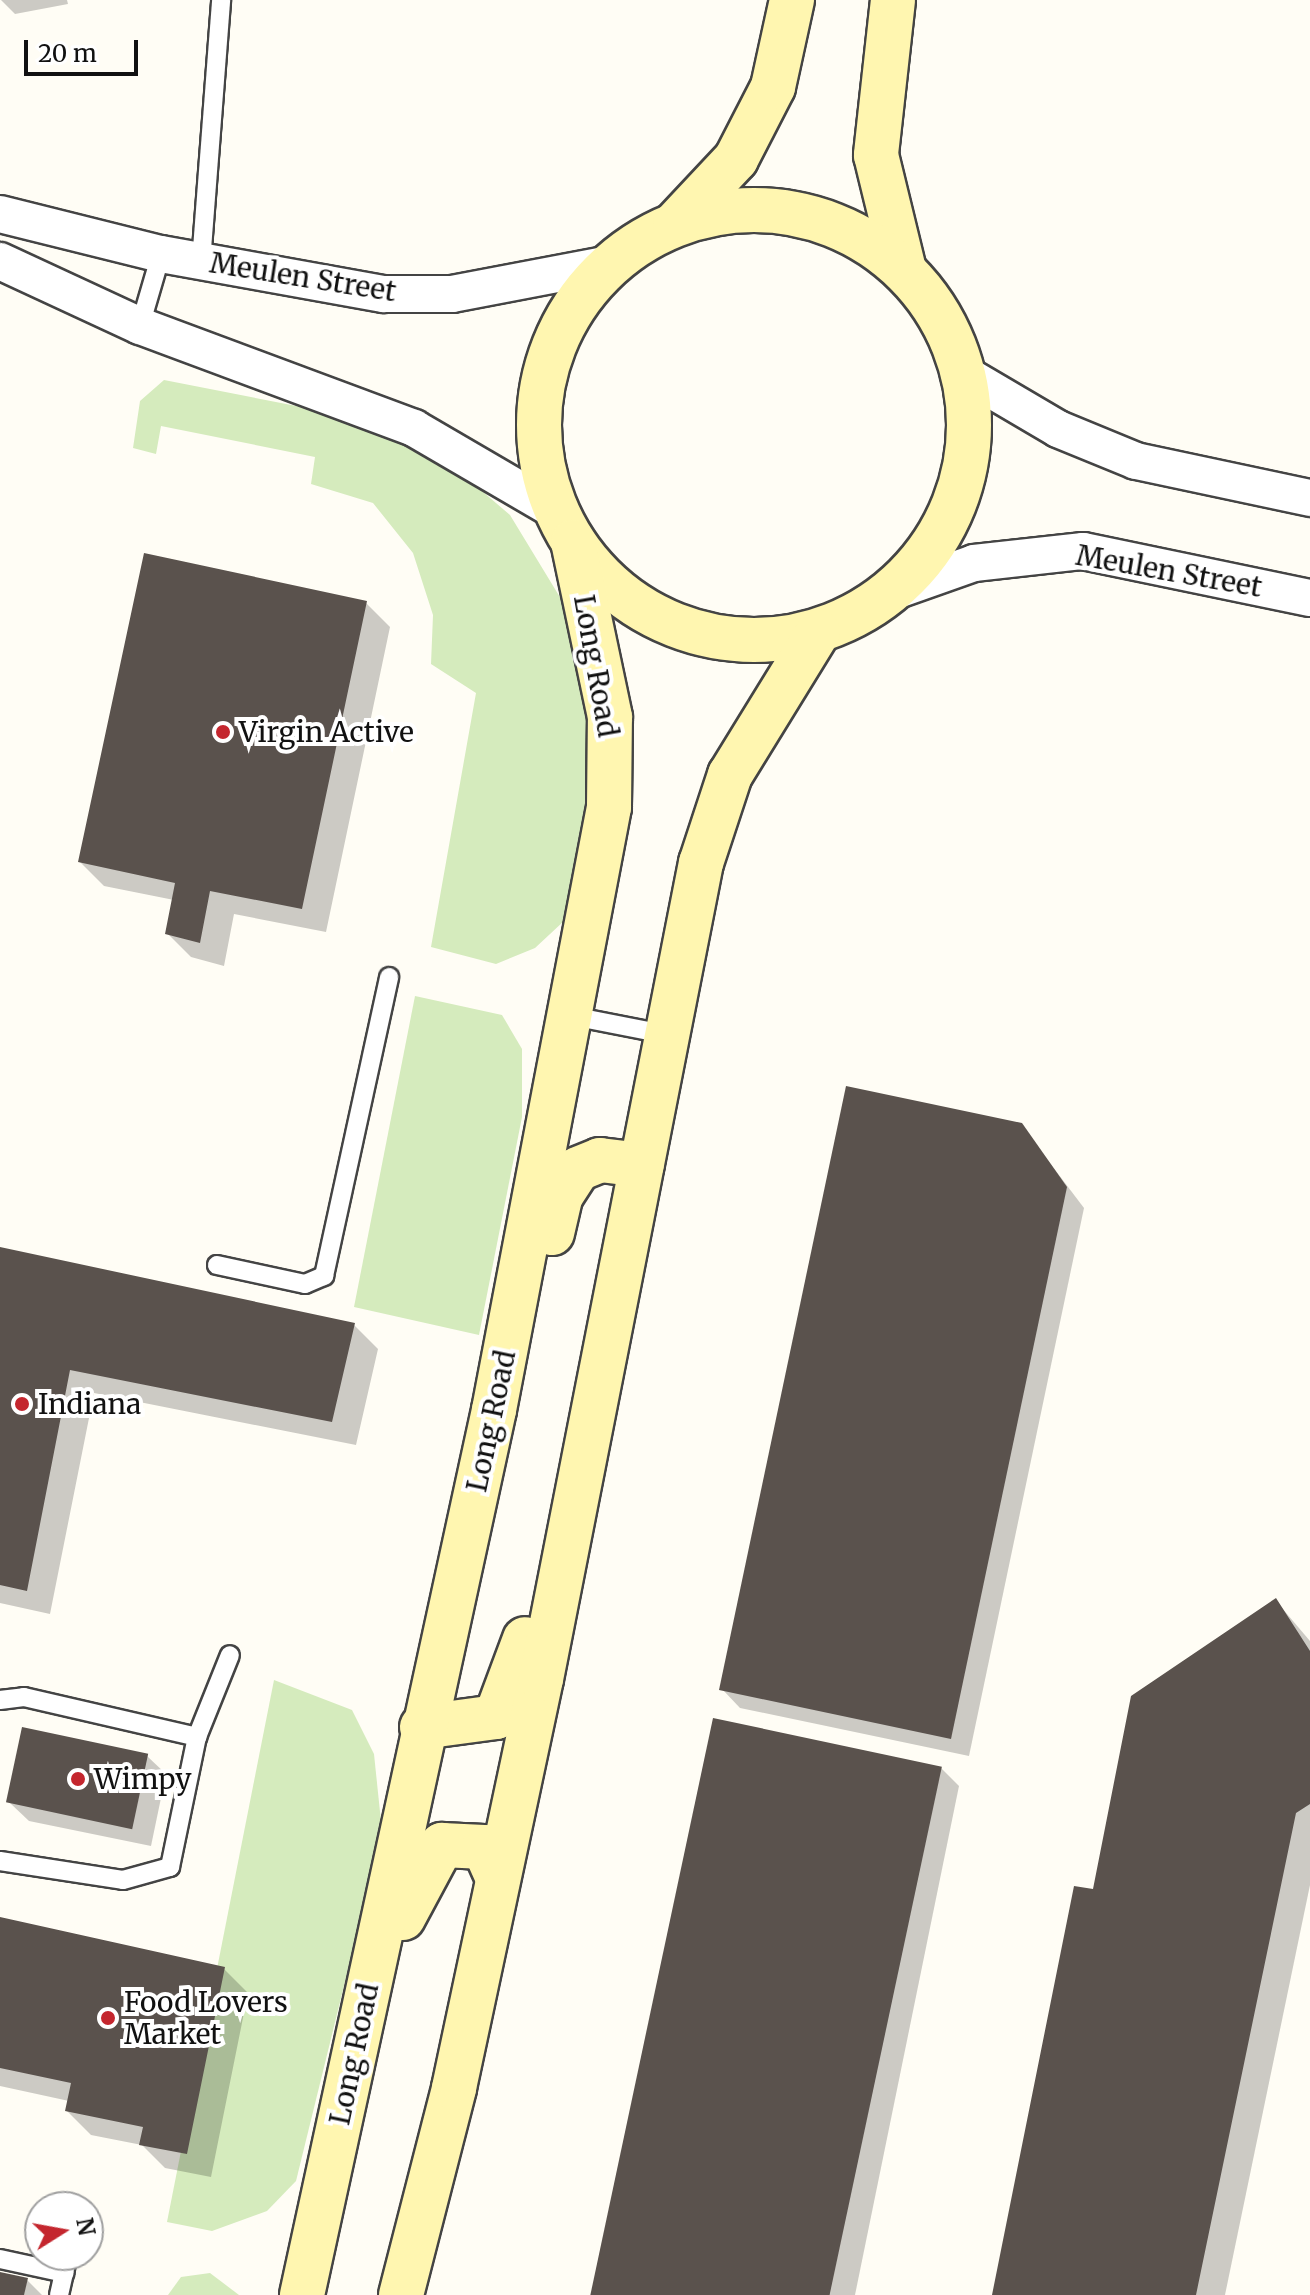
<!DOCTYPE html>
<html>
<head>
<meta charset="utf-8">
<style>
	body { margin:0 }
	#map { position:relative; width:1310px; height:2295px; overflow:hidden; background:#fffdf5; font-family:Merriweather,serif }
	div>[style] { position:absolute }
	.green>* { inset:0; background:#d5ebbd }
	.shadow>* { inset:0; background:#0003 }
	.building>* { inset:0; background:#5a524d; transform-origin:0 0 }
	.roads { filter:drop-shadow(2px 0 #444) drop-shadow(-2px 0 #444) drop-shadow(0 2px #444) drop-shadow(0 -2px #444) }
	.lane>* { height:18px; margin:-9px; padding:0 9px; transform-origin:9px; border-radius:9px; background:#fff }
	.street>* { height:36px; margin:-18px; padding:0 18px; transform-origin:18px; border-radius:18px; background:#fff }
	.secondary>* { height:44px; margin:-22px; padding:0 22px; transform-origin:22px; border-radius:22px; background:#fff6b0 }
	.secondary>.ring { margin:-22px; padding:0; box-sizing:content-box; background:none; border:44px solid #fff6b0; border-radius:50% }
	.dots>* { width:22px; height:22px; translate:-50% -50%; box-sizing:border-box; border:4px solid #fff; border-radius:50% }
	span { translate:-50% -50%; white-space:nowrap; text-align:center; line-height:1.15; -webkit-text-stroke:8px #fff; paint-order:stroke }
	.street-label { font-size:28px; color:#111 }
	.poi-label { font-size:28px; color:#111 }
	.left { translate:0 -50%; text-align:left }
	.north { position:absolute; left:24px; top:2191px; width:80px; height:80px; box-sizing:border-box; background:#fff; border:2px solid #a0a0a0; border-radius:50%; rotate:79deg; font-size:22px; font-weight:700; line-height:32px; text-align:center; color:#111 }
	.north::after { content:''; display:block; margin:auto; width:28px; height:36px; background:#c4262e; clip-path:polygon(50% 0,100% 100%,50% 72%,0 100%) }
	.scale { position:absolute; left:24px; top:40px; width:114px; height:36px; box-sizing:border-box; border:4px solid #111; border-top:0; padding-left:10px; font-size:24px; line-height:28px; white-space:nowrap; color:#111; -webkit-text-stroke:6px #fff; paint-order:stroke }
</style>
</head>
<body>
<div id="map">
	<div class="green">
		<i style="clip-path:polygon(164px 380px,322px 411px,441px 456px,510px 515px,572px 617px,595px 718px,594px 790px,564px 921px,535px 948px,496px 964px,431px 947px,476px 693px,431px 664px,433px 615px,413px 553px,373px 503px,311px 484px,315px 457px,161px 426px,156px 454px,133px 448px,140px 401px)"></i>
		<i style="clip-path:polygon(415px 996px,502px 1015px,522px 1049px,522px 1117px,479px 1335px,354px 1307px)"></i>
		<i style="clip-path:polygon(274px 1680px,352px 1710px,374px 1754px,382px 1831px,296px 2181px,267px 2211px,212px 2231px,167px 2222px)"></i>
		<i style="clip-path:polygon(210px 2273px,239px 2295px,168px 2295px,181px 2277px)"></i>
	</div>
	<div class="shadow">
		<i style="clip-path:polygon(1px 0,67px 0,68px 4px,15px 14px)"></i>
		<i style="clip-path:polygon(366px 603px,390px 627px,326px 932px,234px 914px,224px 966px,191px 957px,167px 933px,174px 900px,104px 886px,80px 862px)"></i>
		<i style="clip-path:polygon(1021px 1125px,1084px 1208px,969px 1756px,740px 1708px,722px 1689px)"></i>
		<i style="clip-path:polygon(0 1249px,354px 1325px,378px 1349px,356px 1445px,94px 1393px,50px 1614px,0 1603px)"></i>
		<i style="clip-path:polygon(1276px 1601px,1310px 1641px,1310px 1885px,1225px 2295px,994px 2295px,1094px 1891px)"></i>
		<i style="clip-path:polygon(147px 1756px,166px 1774px,151px 1846px,29px 1821px,10px 1803px)"></i>
		<i style="clip-path:polygon(941px 1768px,959px 1786px,855px 2295px,591px 2295px)"></i>
		<i style="clip-path:polygon(0 1919px,224px 1969px,248px 1993px,211px 2177px,165px 2168px,142px 2145px,91px 2135px,67px 2111px,69px 2101px,0 2086px)"></i>
		<i style="clip-path:polygon(0 2274px,27px 2280px,42px 2295px,0 2295px)"></i>
	</div>
	<div class="building">
		<i style="clip-path:polygon(144px 553px,367px 601px,302px 909px,210px 891px,200px 943px,165px 934px,175px 883px,78px 862px)"></i>
		<i style="clip-path:polygon(846px 1086px,1022px 1123px,1067px 1187px,951px 1739px,719px 1690px)"></i>
		<i style="clip-path:polygon(0 1247px,355px 1323px,332px 1422px,70px 1370px,27px 1591px,0 1585px)"></i>
		<i style="clip-path:polygon(1276px 1598px,1310px 1651px,1310px 1804px,1296px 1813px,1196px 2295px,992px 2295px,1074px 1886px,1093px 1889px,1131px 1696px)"></i>
		<i style="left:713px;top:1718px;width:234px;height:590px;rotate:12deg"></i>
		<i style="left:22px;top:1727px;width:129px;height:77px;rotate:12deg"></i>
		<i style="clip-path:polygon(0 1917px,225px 1967px,187px 2154px,139px 2145px,143px 2127px,65px 2111px,71px 2083px,0 2068px)"></i>
		<i style="clip-path:polygon(0 2272px,28px 2278px,24px 2295px,0 2295px)"></i>
	</div>
	<div class="roads">
		<div class="lane">
			<i style="left:201px;top:262px;width:263px;rotate:-85.6deg"></i>
			<i style="left:140px;top:326px;width:75px;rotate:-73.7deg"></i>
			<i style="left:572px;top:1016px;width:99px;rotate:11.1deg"></i>
			<i style="left:217px;top:1265px;width:90px;rotate:12.2deg"></i>
			<i style="left:305px;top:1284px;width:21px;rotate:-23deg"></i>
			<i style="left:324px;top:1276px;width:306px;rotate:-77.7deg"></i>
			<i style="left:0;top:1700px;width:24px;rotate:-7deg"></i>
			<i style="left:24px;top:1697px;width:178px;rotate:13deg"></i>
			<i style="left:0;top:1861px;width:124px;rotate:8.8deg"></i>
			<i style="left:123px;top:1880px;width:49px;rotate:-15.5deg"></i>
			<i style="left:170px;top:1867px;width:133px;rotate:-78.3deg"></i>
			<i style="left:197px;top:1737px;width:88px;rotate:-68.1deg"></i>
			<i style="left:0;top:2259px;width:66px;rotate:12.3deg"></i>
			<i style="left:59px;top:2295px;width:41px;rotate:-77.3deg"></i>
		</div>
		<div class="street">
			<i style="left:0;top:214px;width:166px;rotate:14deg"></i>
			<i style="left:161px;top:254px;width:227px;rotate:10.2deg"></i>
			<i style="left:384px;top:294px;width:68px"></i>
			<i style="left:452px;top:294px;width:161px;rotate:-10.8deg"></i>
			<i style="left:0;top:261px;width:154px;rotate:24.9deg"></i>
			<i style="left:140px;top:326px;width:292px;rotate:20.4deg"></i>
			<i style="left:414px;top:428px;width:164px;rotate:30.3deg"></i>
			<i style="left:963px;top:373px;width:110px;rotate:30.5deg"></i>
			<i style="left:1058px;top:429px;width:84px;rotate:22.3deg"></i>
			<i style="left:1136px;top:461px;width:178px;rotate:12deg"></i>
			<i style="left:889px;top:593px;width:90px;rotate:-19.4deg"></i>
			<i style="left:974px;top:563px;width:110px;rotate:-6.3deg"></i>
			<i style="left:1083px;top:551px;width:232px;rotate:11.7deg"></i>
		</div>
		<div class="secondary">
			<i style="left:893px;top:0;width:156px;rotate:96.3deg"></i>
			<i style="left:876px;top:155px;width:118px;rotate:76.3deg"></i>
			<i class="ring" style="left:539px;top:210px;width:386px;height:386px"></i>
			<i style="left:675px;top:224px;width:89px;rotate:-46.8deg"></i>
			<i style="left:736px;top:159px;width:81px;rotate:-62.8deg"></i>
			<i style="left:773px;top:87px;width:89px;rotate:-77.7deg"></i>
			<i style="left:552px;top:1233px;width:37px;rotate:-77deg"></i>
			<i style="left:560px;top:1197px;width:33px;rotate:-57deg"></i>
			<i style="left:578px;top:1169px;width:24px;rotate:-22deg"></i>
			<i style="left:600px;top:1160px;width:42px;rotate:6.8deg"></i>
			<i style="left:422px;top:1727px;width:75px;rotate:-7.7deg"></i>
			<i style="left:496px;top:1717px;width:83px;rotate:-69.6deg"></i>
			<i style="left:403px;top:1918px;width:83px;rotate:-61.9deg"></i>
			<i style="left:442px;top:1845px;width:42px;rotate:2.7deg"></i>
			<i style="left:484px;top:1847px;width:34px;rotate:66deg"></i>
			<i style="left:302px;top:2295px;width:906px;rotate:-77.76deg"></i>
			<i style="left:494px;top:1410px;width:614px;rotate:-79.2deg"></i>
			<i style="left:609px;top:807px;width:90px;rotate:-89.4deg"></i>
			<i style="left:610px;top:717px;width:179px;rotate:-101.9deg"></i>
			<i style="left:401px;top:2295px;width:214px;rotate:-75.6deg"></i>
			<i style="left:454px;top:2088px;width:418px;rotate:-78deg"></i>
			<i style="left:541px;top:1679px;width:832px;rotate:-78.91deg"></i>
			<i style="left:701px;top:863px;width:93px;rotate:-71.8deg"></i>
			<i style="left:730px;top:775px;width:168px;rotate:-58.4deg"></i>
		</div>
	</div>
	<div class="dots">
		<i style="left:223px;top:732px;background:#c4262e"></i>
		<i style="left:22px;top:1404px;background:#c4262e"></i>
		<i style="left:78px;top:1779px;background:#c4262e"></i>
		<i style="left:108px;top:2018px;background:#c4262e"></i>
	</div>
	<div class="street-label">
		<span style="left:303px;top:277px;rotate:9deg">Meulen Street</span>
		<span style="left:1169px;top:571px;rotate:10deg">Meulen Street</span>
		<span style="left:596px;top:666px;rotate:80deg">Long Road</span>
		<span style="left:491px;top:1421px;rotate:-78deg">Long Road</span>
		<span style="left:354px;top:2054px;rotate:-78deg">Long Road</span>
	</div>
	<div class="poi-label">
		<span class="left" style="left:239px;top:732px">Virgin Active</span>
		<span class="left" style="left:38px;top:1404px">Indiana</span>
		<span class="left" style="left:94px;top:1779px">Wimpy</span>
		<span class="left" style="left:124px;top:2018px">Food Lovers<br>Market</span>
	</div>
	<div class="north">N</div>
	<div class="scale">20 m</div>
</div>
</body>
</html>
